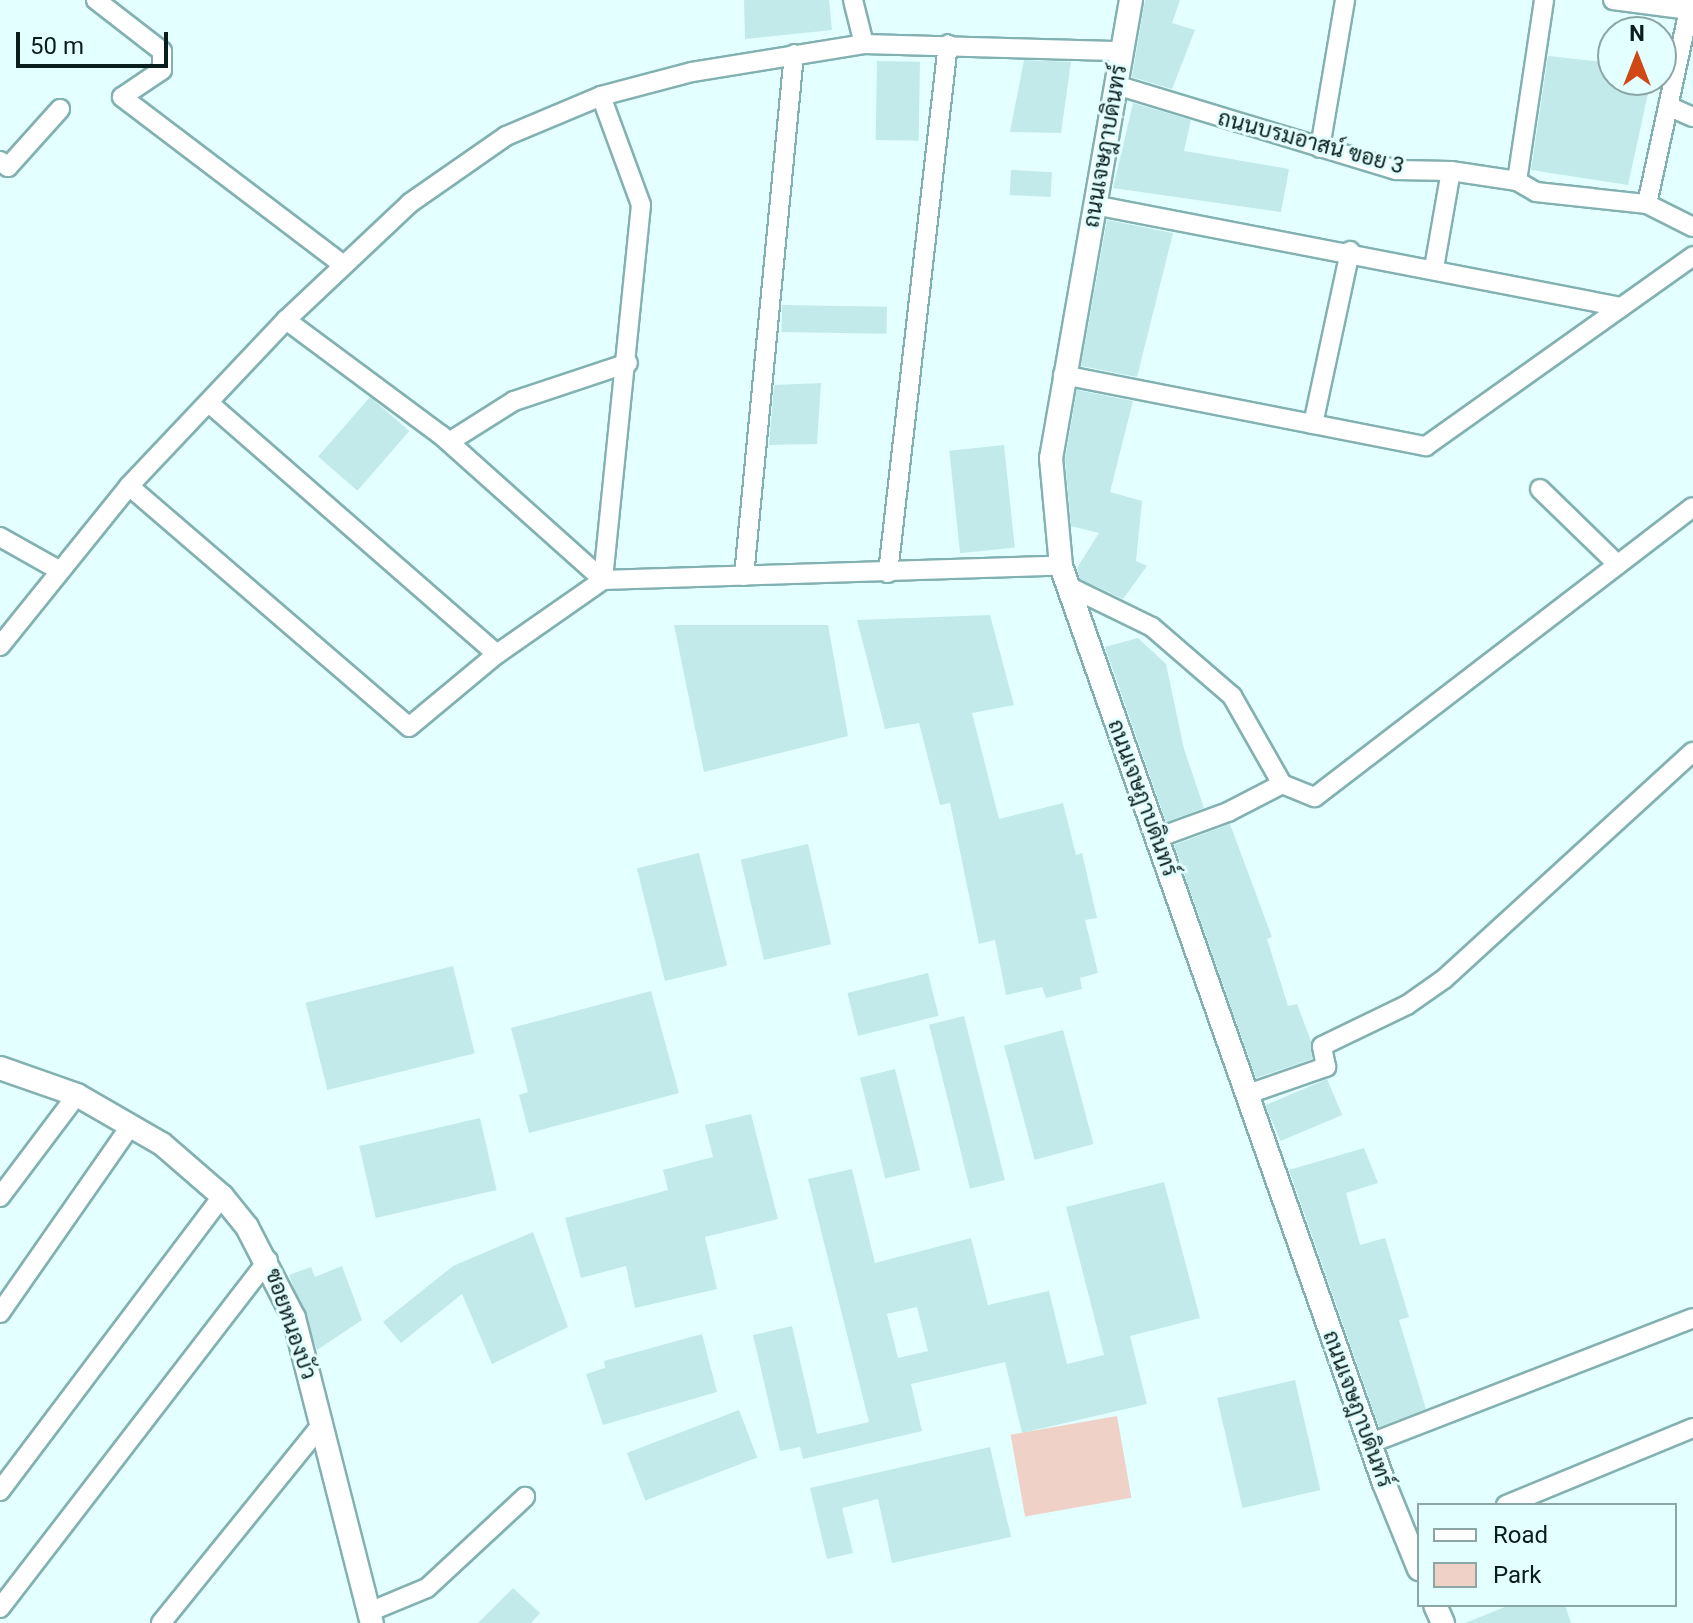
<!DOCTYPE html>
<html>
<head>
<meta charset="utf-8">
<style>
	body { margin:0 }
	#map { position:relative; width:1693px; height:1623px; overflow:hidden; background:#e3ffff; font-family:Roboto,Sarabun,sans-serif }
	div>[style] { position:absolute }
	.green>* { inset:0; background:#efd1c7; transform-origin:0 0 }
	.building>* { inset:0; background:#c2eaea; transform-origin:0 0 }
	.roads { filter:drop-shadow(2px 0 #83b1b1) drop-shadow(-2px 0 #83b1b1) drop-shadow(0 2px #83b1b1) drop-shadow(0 -2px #83b1b1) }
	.minor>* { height:18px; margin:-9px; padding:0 9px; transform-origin:9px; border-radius:9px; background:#fff }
	.tertiary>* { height:22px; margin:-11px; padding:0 11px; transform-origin:11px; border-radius:11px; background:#fff }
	span { translate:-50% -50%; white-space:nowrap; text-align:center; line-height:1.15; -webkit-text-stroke:6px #e3ffff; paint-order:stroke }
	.street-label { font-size:22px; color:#0a1d1d }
	.legend { position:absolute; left:1417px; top:1503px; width:260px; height:104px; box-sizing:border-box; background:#e3ffff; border:2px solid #8ca5a5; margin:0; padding:10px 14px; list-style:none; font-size:24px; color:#0a1d1d }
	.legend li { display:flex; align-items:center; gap:16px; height:40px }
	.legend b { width:40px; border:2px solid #8ca5a5 }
	.north { position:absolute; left:1597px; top:16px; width:80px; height:80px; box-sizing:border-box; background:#e3ffff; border:2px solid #8ca5a5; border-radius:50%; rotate:0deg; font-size:22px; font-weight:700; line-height:32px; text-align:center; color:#0a1d1d }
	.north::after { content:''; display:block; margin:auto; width:28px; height:36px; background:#cf4816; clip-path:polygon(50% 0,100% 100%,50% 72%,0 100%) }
	.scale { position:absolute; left:16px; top:32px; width:152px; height:36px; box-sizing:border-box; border:4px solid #0a1d1d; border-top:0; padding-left:10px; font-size:24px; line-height:28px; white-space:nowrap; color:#0a1d1d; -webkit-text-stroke:6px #e3ffff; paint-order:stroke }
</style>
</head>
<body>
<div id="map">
	<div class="green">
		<i style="left:1117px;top:1416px;width:83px;height:108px;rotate:80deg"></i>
	</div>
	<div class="building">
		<i style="clip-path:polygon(744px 0,829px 0,832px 30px,745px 39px)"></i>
		<i style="clip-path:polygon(1145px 0,1180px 0,1172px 23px,1195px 30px,1172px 89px,1132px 77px)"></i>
		<i style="clip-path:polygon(1548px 56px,1613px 63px,1613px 80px,1651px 80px,1628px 185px,1531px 170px)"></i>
		<i style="clip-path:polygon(1024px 60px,1071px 62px,1061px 133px,1010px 132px)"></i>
		<i style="left:877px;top:61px;width:43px;height:79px;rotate:1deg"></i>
		<i style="clip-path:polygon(1133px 103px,1191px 120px,1184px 151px,1289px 169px,1281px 212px,1113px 188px)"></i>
		<i style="left:1011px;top:170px;width:41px;height:25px;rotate:3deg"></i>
		<i style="clip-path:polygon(1107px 220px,1173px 233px,1137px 377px,1081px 366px)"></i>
		<i style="left:782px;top:305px;width:105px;height:27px;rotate:1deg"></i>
		<i style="clip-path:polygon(821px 383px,817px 444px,769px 445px,774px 385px)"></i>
		<i style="clip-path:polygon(1077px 390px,1133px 401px,1110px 492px,1142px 501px,1136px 561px,1147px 566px,1123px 599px,1080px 579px,1077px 568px,1099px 533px,1071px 526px,1065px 459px)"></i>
		<i style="left:370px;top:397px;width:52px;height:79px;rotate:41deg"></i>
		<i style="left:1004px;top:445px;width:103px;height:55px;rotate:84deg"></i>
		<i style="clip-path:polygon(990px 615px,1014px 705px,972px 713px,999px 819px,1063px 803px,1076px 855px,1082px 853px,1097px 918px,1085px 920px,1098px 973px,1080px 978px,1082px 989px,1046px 998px,1042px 987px,1006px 995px,995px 940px,979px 944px,950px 803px,940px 805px,919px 723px,885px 729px,857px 620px)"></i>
		<i style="clip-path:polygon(674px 625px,828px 625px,848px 736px,704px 772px)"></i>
		<i style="clip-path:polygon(1138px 638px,1166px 664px,1184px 749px,1204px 808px,1166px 822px,1105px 647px)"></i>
		<i style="clip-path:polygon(1230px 824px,1272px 937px,1267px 939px,1288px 1006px,1297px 1004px,1311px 1041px,1312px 1059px,1256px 1078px,1174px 845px)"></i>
		<i style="left:808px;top:844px;width:103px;height:69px;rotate:77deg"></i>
		<i style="left:699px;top:853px;width:116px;height:64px;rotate:76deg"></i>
		<i style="left:453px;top:966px;width:90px;height:152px;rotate:76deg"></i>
		<i style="left:928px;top:973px;width:44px;height:83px;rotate:76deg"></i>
		<i style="clip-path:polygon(651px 991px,679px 1093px,529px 1133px,519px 1095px,528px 1092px,511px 1028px)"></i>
		<i style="left:964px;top:1016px;width:169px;height:36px;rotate:76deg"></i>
		<i style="left:1063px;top:1030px;width:118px;height:61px;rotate:75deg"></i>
		<i style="left:895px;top:1069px;width:104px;height:36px;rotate:76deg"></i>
		<i style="left:1327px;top:1079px;width:39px;height:67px;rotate:67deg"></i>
		<i style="clip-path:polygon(751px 1114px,778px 1219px,705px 1237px,717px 1289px,635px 1308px,626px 1266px,581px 1278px,565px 1218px,668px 1190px,663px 1170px,713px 1157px,705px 1125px)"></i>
		<i style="left:480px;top:1118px;width:74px;height:124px;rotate:77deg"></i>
		<i style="clip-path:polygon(1364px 1148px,1378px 1183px,1346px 1193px,1360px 1245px,1385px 1238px,1409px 1317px,1399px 1320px,1426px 1409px,1379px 1427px,1289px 1170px)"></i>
		<i style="clip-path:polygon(evenodd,852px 1169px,875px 1263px,971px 1238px,988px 1305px,1049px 1291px,1067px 1364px,1104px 1355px,1066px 1207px,1164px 1182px,1200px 1318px,1130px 1336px,1147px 1404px,1022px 1433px,1005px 1362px,911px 1384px,922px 1431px,803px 1459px,800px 1447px,780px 1451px,753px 1335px,792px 1326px,817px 1434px,869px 1422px,808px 1179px,852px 1169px,917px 1307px,928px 1351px,898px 1358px,887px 1314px,917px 1307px)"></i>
		<i style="clip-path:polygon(533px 1232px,568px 1327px,492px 1364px,462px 1294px,401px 1343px,383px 1322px,453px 1266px)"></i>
		<i style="clip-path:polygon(342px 1266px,362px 1320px,317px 1350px,289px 1275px,311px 1267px,315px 1277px)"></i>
		<i style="clip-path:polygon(702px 1334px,717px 1392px,603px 1425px,586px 1374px,605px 1368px,604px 1361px)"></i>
		<i style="left:1295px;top:1380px;width:113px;height:80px;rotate:77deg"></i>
		<i style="left:739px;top:1410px;width:51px;height:120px;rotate:69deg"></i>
		<i style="clip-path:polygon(990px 1447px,1011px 1537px,892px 1563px,878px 1499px,842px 1508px,853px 1553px,827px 1559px,810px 1488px)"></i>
		<i style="clip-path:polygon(513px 1588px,540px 1613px,531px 1623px,478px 1623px)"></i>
		<i style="clip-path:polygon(1510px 1605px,1565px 1605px,1571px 1623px,1465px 1623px)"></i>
	</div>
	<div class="roads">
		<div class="minor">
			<i style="left:96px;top:0;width:83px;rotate:37.7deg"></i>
			<i style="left:162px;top:51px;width:19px;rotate:90deg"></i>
			<i style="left:162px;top:70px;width:48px;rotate:146deg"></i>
			<i style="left:122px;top:97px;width:278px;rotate:37.2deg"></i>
			<i style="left:853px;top:0;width:45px;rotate:76deg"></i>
			<i style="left:1613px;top:0;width:77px;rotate:7.5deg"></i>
			<i style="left:1116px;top:85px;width:293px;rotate:16.9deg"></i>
			<i style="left:1396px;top:170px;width:55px;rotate:1deg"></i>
			<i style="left:1451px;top:171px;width:67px;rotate:8.6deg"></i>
			<i style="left:1517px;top:181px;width:22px;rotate:30deg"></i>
			<i style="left:1536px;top:192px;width:112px;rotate:6.2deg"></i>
			<i style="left:1647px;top:204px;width:51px;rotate:26.6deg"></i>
			<i style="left:601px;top:96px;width:116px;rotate:69.8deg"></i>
			<i style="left:641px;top:205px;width:377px;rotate:95.8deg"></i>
			<i style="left:1668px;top:106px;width:27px;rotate:24deg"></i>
			<i style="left:1320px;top:148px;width:150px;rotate:-80.4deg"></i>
			<i style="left:0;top:161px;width:10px;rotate:37deg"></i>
			<i style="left:8px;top:167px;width:78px;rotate:-48.1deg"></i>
			<i style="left:1517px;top:181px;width:183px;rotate:-81.5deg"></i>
			<i style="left:1647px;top:204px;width:209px;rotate:-77.8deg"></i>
			<i style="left:1094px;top:205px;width:537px;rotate:10.95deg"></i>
			<i style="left:1434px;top:268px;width:98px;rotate:-80.1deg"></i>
			<i style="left:286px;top:320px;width:193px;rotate:36.6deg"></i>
			<i style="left:441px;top:435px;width:217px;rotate:41.8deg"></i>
			<i style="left:1063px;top:375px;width:370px;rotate:11.1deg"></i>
			<i style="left:1426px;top:446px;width:328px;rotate:-35.4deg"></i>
			<i style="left:209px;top:403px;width:382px;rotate:41.1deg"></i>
			<i style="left:1313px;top:424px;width:177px;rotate:-77.9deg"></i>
			<i style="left:449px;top:442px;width:77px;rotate:-32.2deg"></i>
			<i style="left:514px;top:401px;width:120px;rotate:-18.4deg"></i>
			<i style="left:129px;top:486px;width:369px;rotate:40.7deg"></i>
			<i style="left:409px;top:727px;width:114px;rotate:-39.7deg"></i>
			<i style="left:497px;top:654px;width:129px;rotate:-34.9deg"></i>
			<i style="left:603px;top:580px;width:458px;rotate:-1.8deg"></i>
			<i style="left:1540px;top:489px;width:107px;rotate:44.2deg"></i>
			<i style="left:0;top:537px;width:65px;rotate:29.3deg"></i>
			<i style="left:888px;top:573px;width:532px;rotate:-83.53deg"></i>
			<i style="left:744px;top:576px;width:524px;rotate:-84.53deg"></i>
			<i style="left:1068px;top:586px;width:93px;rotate:26deg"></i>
			<i style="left:1152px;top:627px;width:106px;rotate:40.8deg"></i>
			<i style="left:1232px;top:696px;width:101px;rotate:60.4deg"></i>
			<i style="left:1282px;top:784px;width:35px;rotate:22deg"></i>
			<i style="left:1315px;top:797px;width:476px;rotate:-37.5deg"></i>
			<i style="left:0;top:646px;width:206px;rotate:-51.1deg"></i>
			<i style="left:129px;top:486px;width:228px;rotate:-46.6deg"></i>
			<i style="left:286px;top:320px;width:170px;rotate:-43.3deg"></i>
			<i style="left:410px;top:203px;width:117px;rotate:-34.9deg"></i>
			<i style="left:506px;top:136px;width:103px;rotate:-22.8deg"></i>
			<i style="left:601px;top:96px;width:94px;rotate:-14.8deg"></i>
			<i style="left:692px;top:72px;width:174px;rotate:-9.2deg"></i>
			<i style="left:864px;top:44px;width:258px;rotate:1.6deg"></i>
			<i style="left:1157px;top:838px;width:76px;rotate:-20.1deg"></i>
			<i style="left:1228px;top:812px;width:61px;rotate:-27.4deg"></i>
			<i style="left:1248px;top:1094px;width:83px;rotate:-19.1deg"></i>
			<i style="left:1326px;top:1067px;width:21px;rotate:-101deg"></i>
			<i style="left:1322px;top:1046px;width:94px;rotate:-25.8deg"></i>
			<i style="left:1407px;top:1005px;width:45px;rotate:-35.1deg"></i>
			<i style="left:1444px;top:979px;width:337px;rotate:-42.4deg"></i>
			<i style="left:0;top:1197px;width:128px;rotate:-53deg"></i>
			<i style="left:0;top:1313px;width:229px;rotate:-55.1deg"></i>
			<i style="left:1371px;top:1443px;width:345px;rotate:-21.2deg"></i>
			<i style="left:0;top:1491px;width:369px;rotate:-53deg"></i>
			<i style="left:1506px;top:1505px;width:202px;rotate:-22.4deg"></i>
			<i style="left:0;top:1608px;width:439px;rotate:-52.4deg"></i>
			<i style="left:369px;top:1612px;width:63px;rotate:-22.5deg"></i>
			<i style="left:427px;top:1588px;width:134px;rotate:-42.9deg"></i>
			<i style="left:161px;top:1623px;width:257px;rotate:-51deg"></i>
		</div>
		<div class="tertiary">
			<i style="left:1131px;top:0;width:465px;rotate:99.9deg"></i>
			<i style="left:1051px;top:458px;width:108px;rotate:84.7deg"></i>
			<i style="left:1061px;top:566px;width:972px;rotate:70.6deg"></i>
			<i style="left:1384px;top:1483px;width:93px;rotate:67.9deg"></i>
			<i style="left:0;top:1068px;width:82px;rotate:19.3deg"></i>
			<i style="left:77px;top:1095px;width:98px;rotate:30deg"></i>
			<i style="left:162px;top:1144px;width:79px;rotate:40.9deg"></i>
			<i style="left:222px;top:1196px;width:40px;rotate:51deg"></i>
			<i style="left:247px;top:1227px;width:102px;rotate:62.7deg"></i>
			<i style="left:294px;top:1318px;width:315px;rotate:75.7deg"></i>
			<i style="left:1435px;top:1605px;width:20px;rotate:66deg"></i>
		</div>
	</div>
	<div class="street-label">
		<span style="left:1311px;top:142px;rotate:15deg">ถนนบรมอาสน์ ฃอย 3</span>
		<span style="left:1105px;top:146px;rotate:-80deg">ถนนเจษฎาบดินทร์</span>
		<span style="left:1143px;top:798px;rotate:70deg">ถนนเจษฎาบดินทร์</span>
		<span style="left:291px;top:1324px;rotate:71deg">ซอยหนองบัว</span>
		<span style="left:1358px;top:1409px;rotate:70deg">ถนนเจษฎาบดินทร์</span>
	</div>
	<ul class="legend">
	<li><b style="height:10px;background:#fff"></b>Road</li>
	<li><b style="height:22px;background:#efd1c7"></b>Park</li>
	</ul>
	<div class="north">N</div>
	<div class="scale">50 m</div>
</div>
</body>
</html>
